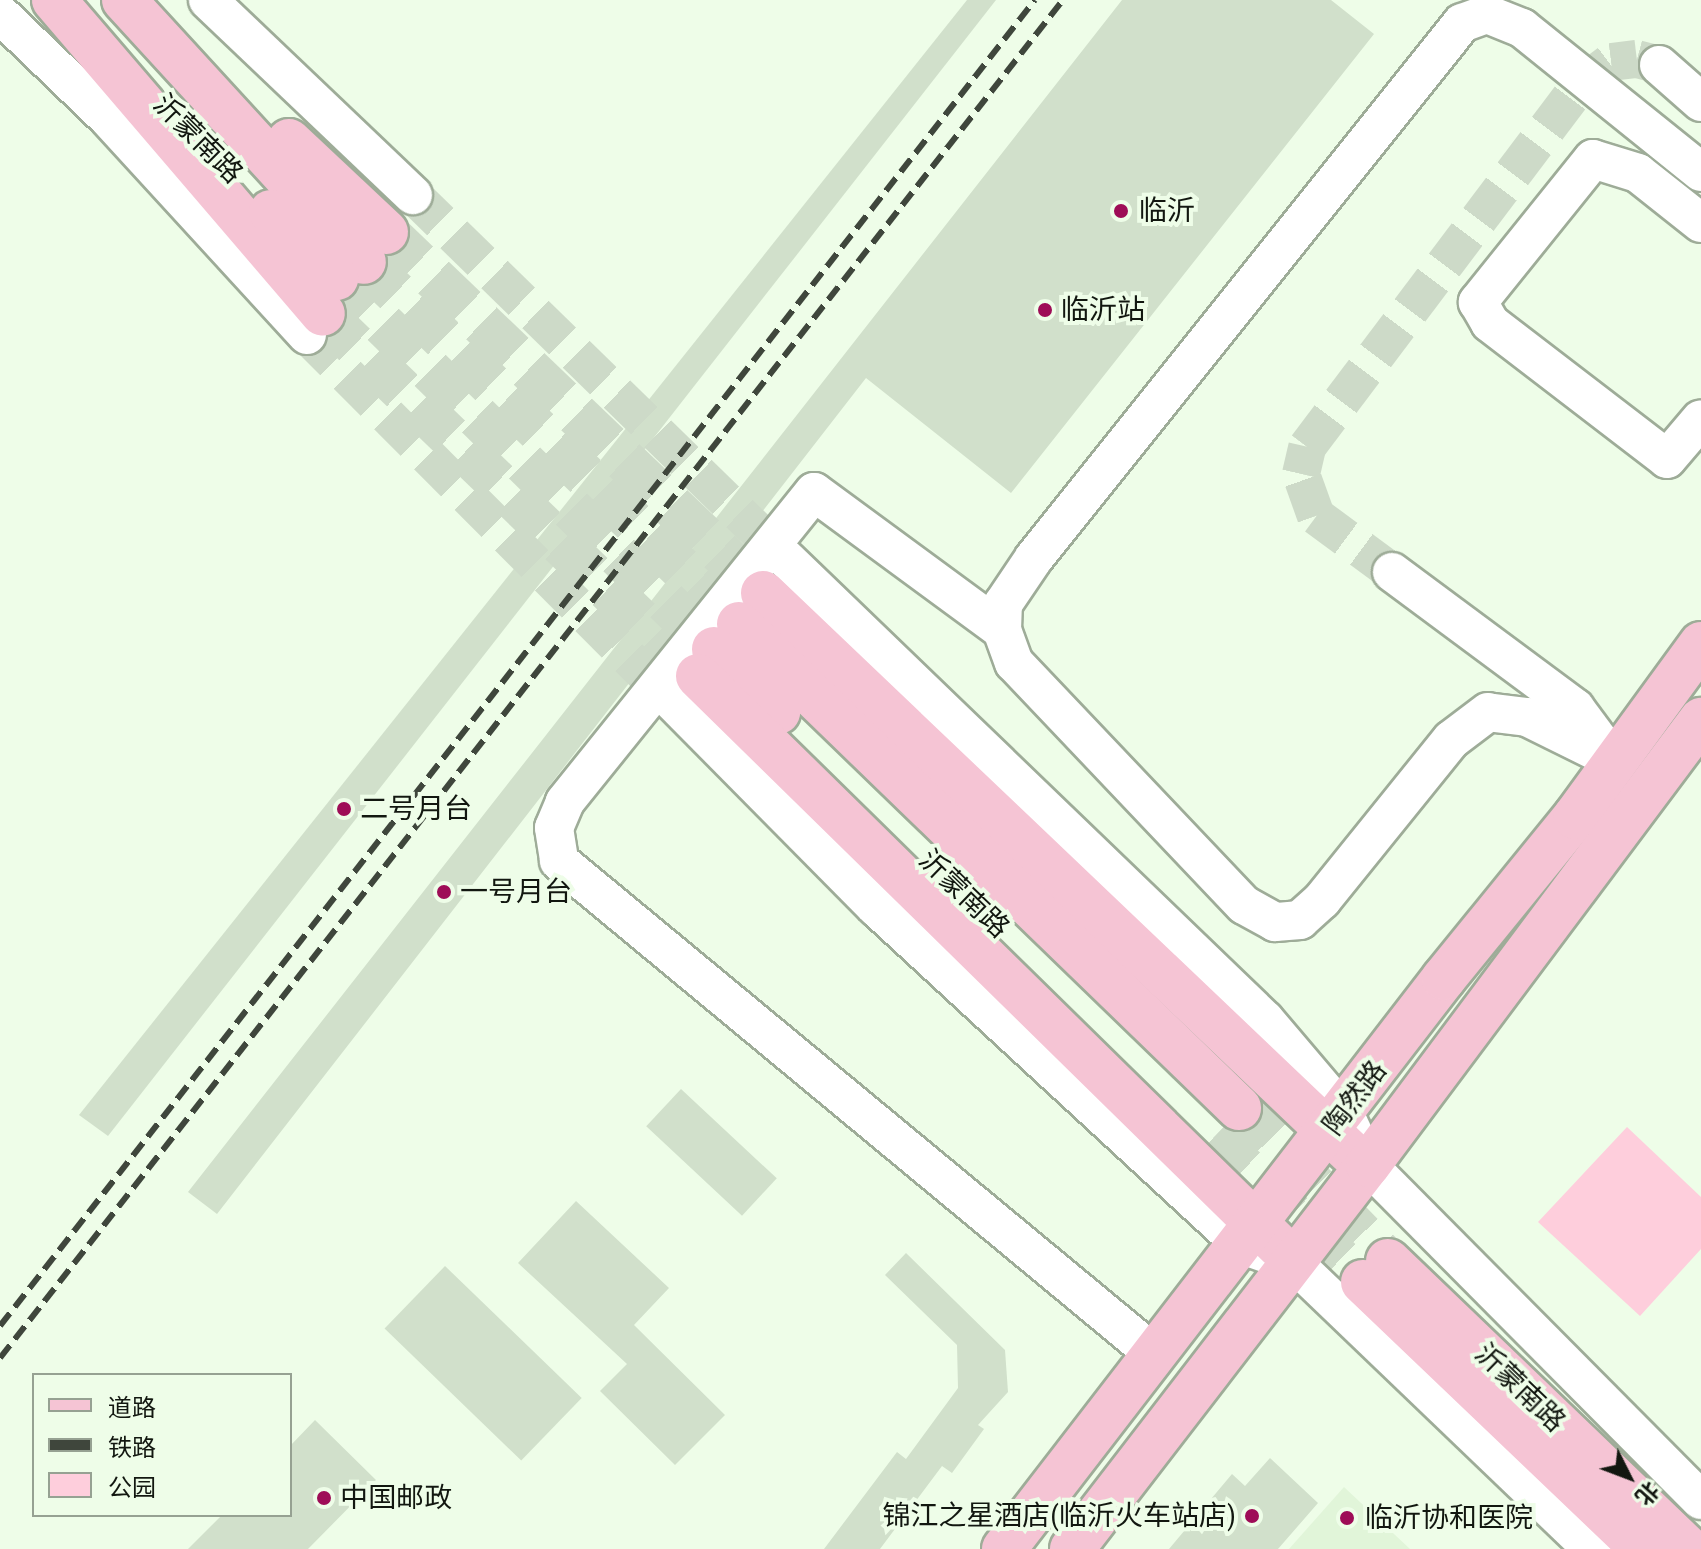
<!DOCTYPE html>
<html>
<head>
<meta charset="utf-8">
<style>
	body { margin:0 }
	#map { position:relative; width:1701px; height:1549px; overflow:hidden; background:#eefde8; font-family:"Roboto Condensed","Noto Sans SC",sans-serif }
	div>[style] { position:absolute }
	.built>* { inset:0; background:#e1f5d9 }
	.green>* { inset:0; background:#fecedc }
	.building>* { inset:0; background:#d1e0cb; transform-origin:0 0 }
	.minor-tunnel>* { height:38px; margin-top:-19px; transform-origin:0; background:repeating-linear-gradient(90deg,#cddac8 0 38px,transparent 0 57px) }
	.major-tunnel>* { height:44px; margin-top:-22px; transform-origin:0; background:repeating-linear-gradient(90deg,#cddac8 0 44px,transparent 0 66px) }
	.roads { filter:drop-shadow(2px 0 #9eac98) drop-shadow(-2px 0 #9eac98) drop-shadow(0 2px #9eac98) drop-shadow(0 -2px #9eac98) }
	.minor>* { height:38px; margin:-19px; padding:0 19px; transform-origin:19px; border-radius:19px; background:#fff }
	.major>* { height:44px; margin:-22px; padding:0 22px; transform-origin:22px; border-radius:22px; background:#f5c4d4 }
	.rail>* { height:6px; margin-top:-3px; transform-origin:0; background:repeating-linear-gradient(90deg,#3f463c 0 16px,transparent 0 24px) }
	.dots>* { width:22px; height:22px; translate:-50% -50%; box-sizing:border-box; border:4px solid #eefde8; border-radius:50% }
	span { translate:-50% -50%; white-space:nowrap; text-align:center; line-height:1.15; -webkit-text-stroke:8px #eefde8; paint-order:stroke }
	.street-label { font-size:28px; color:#121710 }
	.poi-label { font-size:28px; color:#121710 }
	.left { translate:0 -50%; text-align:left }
	.right { translate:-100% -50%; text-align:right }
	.legend { position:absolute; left:32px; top:1373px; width:260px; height:144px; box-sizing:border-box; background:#eefde8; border:2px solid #96a192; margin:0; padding:10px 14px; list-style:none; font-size:24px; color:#121710 }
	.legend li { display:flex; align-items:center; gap:16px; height:40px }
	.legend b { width:40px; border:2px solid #96a192 }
	.north { position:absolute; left:1589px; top:1437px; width:80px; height:80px; -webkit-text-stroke:6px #eefde8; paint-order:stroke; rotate:132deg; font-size:22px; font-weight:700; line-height:32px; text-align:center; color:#121710 }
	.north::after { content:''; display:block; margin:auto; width:28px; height:36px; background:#121710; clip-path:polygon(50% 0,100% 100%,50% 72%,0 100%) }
</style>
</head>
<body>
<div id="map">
	<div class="built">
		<i style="clip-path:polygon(1344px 1487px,1410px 1549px,1289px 1549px)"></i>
	</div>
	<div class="green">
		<i style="clip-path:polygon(1627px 1127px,1701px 1197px,1701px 1249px,1640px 1316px,1538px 1222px)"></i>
	</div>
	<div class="building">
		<i style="clip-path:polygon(967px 0,996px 0,108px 1136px,79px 1115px)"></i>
		<i style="clip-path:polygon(1122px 0,1331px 0,1374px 34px,1011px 493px,866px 378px,217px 1214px,188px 1192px)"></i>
		<i style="left:681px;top:1089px;width:131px;height:51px;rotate:43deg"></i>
		<i style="clip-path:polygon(576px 1201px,669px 1288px,634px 1325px,725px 1415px,675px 1465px,600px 1391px,627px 1364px,518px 1263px)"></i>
		<i style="clip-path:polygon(906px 1253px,1005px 1350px,1008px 1392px,978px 1425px,984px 1429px,952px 1473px,942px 1466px,880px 1549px,824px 1549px,897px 1452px,906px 1459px,958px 1388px,957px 1345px,885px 1275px)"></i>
		<i style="left:445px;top:1266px;width:190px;height:87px;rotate:44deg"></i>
		<i style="clip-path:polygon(315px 1420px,376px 1480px,308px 1549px,188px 1549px,222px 1515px,290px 1515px,290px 1446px)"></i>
		<i style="clip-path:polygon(1270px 1458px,1318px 1503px,1278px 1549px,1169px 1549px,1232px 1474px,1245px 1486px)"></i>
	</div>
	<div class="minor-tunnel">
		<i style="left:413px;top:195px;width:520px;rotate:44.3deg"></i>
		<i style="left:307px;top:335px;width:517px;rotate:45.08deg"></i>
		<i style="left:1392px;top:572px;width:94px;rotate:-143.6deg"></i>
		<i style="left:1316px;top:516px;width:45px;rotate:-109.7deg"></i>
		<i style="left:1301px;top:474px;width:28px;rotate:-77deg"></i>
		<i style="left:1307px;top:447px;width:452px;rotate:-53deg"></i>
		<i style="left:1579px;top:86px;width:40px;rotate:-37deg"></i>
		<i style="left:1611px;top:62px;width:26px;rotate:-7deg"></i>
		<i style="left:1637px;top:59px;width:23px;rotate:15deg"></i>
	</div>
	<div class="major-tunnel">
		<i style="left:386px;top:232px;width:522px;rotate:43.76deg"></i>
		<i style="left:364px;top:262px;width:521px;rotate:43.99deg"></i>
		<i style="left:336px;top:278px;width:530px;rotate:44.46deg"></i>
		<i style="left:323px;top:314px;width:521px;rotate:43.99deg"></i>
		<i style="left:1239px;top:1108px;width:214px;rotate:45.8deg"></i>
		<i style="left:1213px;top:1138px;width:208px;rotate:43.8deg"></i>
	</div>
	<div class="roads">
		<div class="minor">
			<i style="left:208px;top:0;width:283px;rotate:43.6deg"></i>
			<i style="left:0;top:14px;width:151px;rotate:43.9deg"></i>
			<i style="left:109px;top:119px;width:293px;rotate:47.5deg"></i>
			<i style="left:1659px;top:65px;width:56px;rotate:41.4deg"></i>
			<i style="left:1701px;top:223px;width:80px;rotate:-141.6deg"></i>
			<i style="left:1638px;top:173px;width:47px;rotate:-162.7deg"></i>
			<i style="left:1593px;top:159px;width:184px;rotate:128.8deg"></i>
			<i style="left:1478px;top:302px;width:24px;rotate:60deg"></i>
			<i style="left:1490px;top:323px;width:223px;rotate:37.5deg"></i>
			<i style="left:1667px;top:459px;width:52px;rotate:-49.6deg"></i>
			<i style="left:785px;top:558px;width:666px;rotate:43.91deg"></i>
			<i style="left:1265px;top:1020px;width:122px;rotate:49.7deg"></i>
			<i style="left:1344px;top:1113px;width:57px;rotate:65.2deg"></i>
			<i style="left:1368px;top:1165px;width:472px;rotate:45.2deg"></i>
			<i style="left:1392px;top:572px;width:228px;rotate:36.6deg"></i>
			<i style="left:1575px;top:708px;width:62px;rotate:53.5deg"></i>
			<i style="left:1002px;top:630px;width:233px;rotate:-143.7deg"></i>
			<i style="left:814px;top:492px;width:398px;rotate:128.8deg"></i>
			<i style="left:565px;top:802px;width:28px;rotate:113deg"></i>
			<i style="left:554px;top:828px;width:33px;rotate:81deg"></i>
			<i style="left:559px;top:861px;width:773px;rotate:39.64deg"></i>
			<i style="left:672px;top:701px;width:290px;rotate:45.3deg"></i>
			<i style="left:876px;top:907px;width:498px;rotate:42.7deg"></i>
			<i style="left:1242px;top:1245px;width:55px;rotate:19.1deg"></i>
			<i style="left:1294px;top:1263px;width:413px;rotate:43.8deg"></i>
			<i style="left:1614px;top:760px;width:97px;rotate:-153.7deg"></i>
			<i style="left:1527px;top:717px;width:39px;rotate:-173deg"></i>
			<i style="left:1488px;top:712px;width:46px;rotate:142.9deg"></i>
			<i style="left:1451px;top:740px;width:206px;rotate:128.9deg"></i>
			<i style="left:1322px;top:900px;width:30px;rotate:138deg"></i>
			<i style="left:1300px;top:920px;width:25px;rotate:175deg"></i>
			<i style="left:1275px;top:922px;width:35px;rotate:-151deg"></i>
			<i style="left:1244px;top:905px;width:334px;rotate:-133.5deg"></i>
			<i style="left:1014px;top:663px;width:35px;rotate:-110deg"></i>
			<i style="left:1002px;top:630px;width:26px;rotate:-88deg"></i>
			<i style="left:1003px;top:604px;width:55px;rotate:-56deg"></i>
			<i style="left:1034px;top:558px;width:685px;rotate:-51.34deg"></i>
			<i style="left:1462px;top:23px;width:27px;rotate:-20deg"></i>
			<i style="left:1487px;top:14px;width:38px;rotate:22deg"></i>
			<i style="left:1522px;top:28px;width:230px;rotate:38.8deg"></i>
		</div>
		<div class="major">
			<i style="left:54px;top:0;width:413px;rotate:49.4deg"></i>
			<i style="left:124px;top:0;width:355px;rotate:47.5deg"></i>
			<i style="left:289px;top:141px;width:133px;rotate:43.2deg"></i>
			<i style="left:271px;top:212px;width:93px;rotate:45.4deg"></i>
			<i style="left:763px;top:593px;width:811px;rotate:43.6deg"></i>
			<i style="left:739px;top:624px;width:696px;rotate:44.07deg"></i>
			<i style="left:714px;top:649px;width:90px;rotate:44.5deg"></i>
			<i style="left:698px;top:676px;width:814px;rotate:44.45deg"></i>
			<i style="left:1388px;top:1261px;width:416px;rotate:43.8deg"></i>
			<i style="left:1363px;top:1282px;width:386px;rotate:43.7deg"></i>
			<i style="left:1004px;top:1549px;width:721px;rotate:-52.38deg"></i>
			<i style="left:1444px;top:978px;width:208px;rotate:-50.9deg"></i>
			<i style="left:1575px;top:817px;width:214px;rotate:-53.9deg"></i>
			<i style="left:1072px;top:1549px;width:485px;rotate:-52.4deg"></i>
			<i style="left:1368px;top:1165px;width:556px;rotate:-53.19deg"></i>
		</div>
	</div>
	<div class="rail">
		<i style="left:0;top:1326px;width:1682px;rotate:-52.03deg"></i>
		<i style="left:0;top:1358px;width:1725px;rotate:-51.95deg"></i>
	</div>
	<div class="dots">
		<i style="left:1121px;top:211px;background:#9e0d57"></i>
		<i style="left:1045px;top:310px;background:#9e0d57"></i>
		<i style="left:344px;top:809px;background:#9e0d57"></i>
		<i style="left:444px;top:892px;background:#9e0d57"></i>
		<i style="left:324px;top:1498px;background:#9e0d57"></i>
		<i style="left:1252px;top:1516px;background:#9e0d57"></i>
		<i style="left:1347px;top:1518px;background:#9e0d57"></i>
	</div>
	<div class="street-label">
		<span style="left:198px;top:139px;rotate:45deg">沂蒙南路</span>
		<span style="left:964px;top:894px;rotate:44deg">沂蒙南路</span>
		<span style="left:1355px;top:1098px;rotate:-53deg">陶然路</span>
		<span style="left:1520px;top:1388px;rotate:44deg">沂蒙南路</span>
	</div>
	<div class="poi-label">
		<span class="left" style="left:1139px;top:211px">临沂</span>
		<span class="left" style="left:1061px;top:310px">临沂站</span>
		<span class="left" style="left:360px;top:809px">二号月台</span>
		<span class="left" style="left:460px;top:892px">一号月台</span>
		<span class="left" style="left:340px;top:1498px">中国邮政</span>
		<span class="right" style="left:1236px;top:1516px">锦江之星酒店(临沂火车站店)</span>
		<span class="left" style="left:1365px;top:1518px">临沂协和医院</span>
	</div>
	<ul class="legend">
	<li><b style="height:10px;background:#f5c4d4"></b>道路</li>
	<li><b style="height:10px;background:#3f463c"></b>铁路</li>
	<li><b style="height:22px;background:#fecedc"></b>公园</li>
	</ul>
	<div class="north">北</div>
</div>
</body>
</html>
